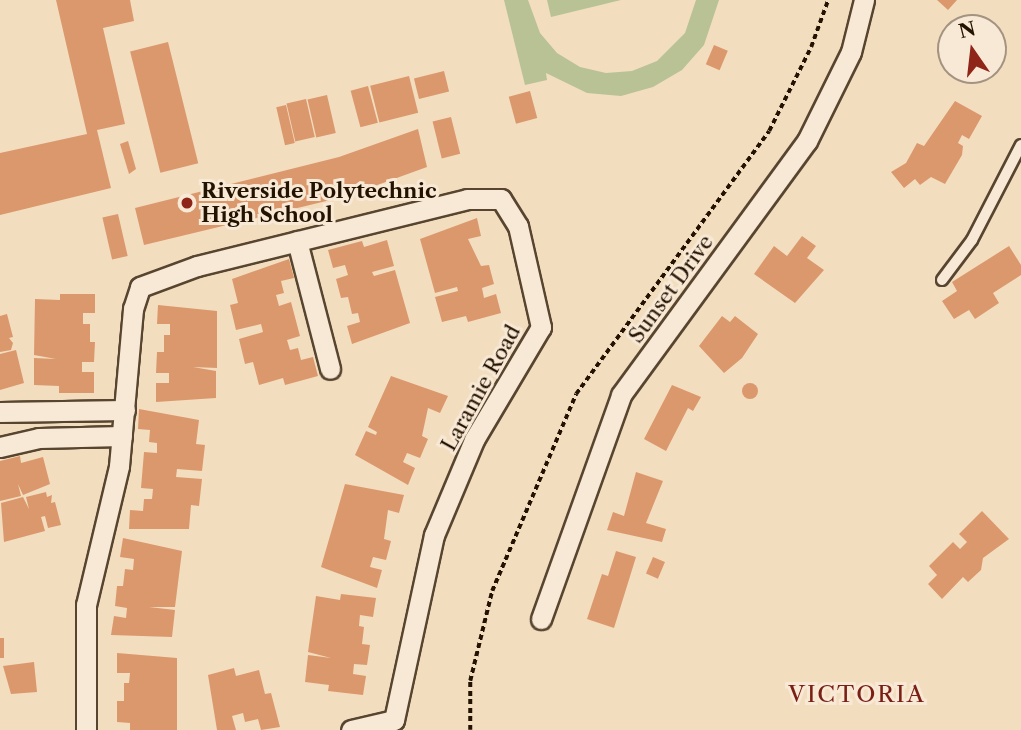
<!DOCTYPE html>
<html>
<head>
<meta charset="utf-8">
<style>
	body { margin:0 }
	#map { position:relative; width:1021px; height:730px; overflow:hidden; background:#f3ddbf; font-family:"Libre Caslon Text",serif }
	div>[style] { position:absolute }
	.green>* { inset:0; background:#b8c294 }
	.building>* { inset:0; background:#db986d; transform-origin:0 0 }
	.round { border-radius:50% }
	.path>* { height:3.5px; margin-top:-1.75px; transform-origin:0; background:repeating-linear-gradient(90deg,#241200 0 5px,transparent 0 8.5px) }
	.roads { filter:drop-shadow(2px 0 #584530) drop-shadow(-2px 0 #584530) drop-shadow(0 2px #584530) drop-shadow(0 -2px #584530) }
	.lane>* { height:10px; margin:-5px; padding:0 5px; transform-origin:5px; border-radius:5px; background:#f7e9d5 }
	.street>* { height:19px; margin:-9.5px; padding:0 9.5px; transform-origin:9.5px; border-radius:9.5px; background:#f7e9d5 }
	.dots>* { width:19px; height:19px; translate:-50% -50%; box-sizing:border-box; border:4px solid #f7e9d5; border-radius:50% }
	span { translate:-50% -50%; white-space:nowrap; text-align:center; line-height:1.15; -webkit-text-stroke:6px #f7e9d5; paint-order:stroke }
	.poi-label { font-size:21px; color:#241200; font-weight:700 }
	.left { translate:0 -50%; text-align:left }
	.street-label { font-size:21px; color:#241200 }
	.neighbourhood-label { font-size:23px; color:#7a1f14; letter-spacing:2px }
	.north { position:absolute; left:937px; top:14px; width:70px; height:70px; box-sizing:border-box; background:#f7e9d5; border:2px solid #a39380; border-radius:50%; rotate:346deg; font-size:19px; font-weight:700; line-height:28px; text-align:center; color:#241200 }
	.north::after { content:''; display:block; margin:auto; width:24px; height:32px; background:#8f2418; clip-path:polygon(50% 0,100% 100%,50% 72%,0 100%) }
</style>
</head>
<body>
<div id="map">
	<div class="green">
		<i style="clip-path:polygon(504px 0,528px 0,540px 33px,557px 53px,580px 67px,606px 73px,632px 71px,657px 61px,685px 33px,696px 0,719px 0,704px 45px,682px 70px,653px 87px,621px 96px,587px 93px,546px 73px,547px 80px,525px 85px)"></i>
		<i style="clip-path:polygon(547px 0,621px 0,551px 17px)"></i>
	</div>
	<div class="building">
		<i style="clip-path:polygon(56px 0,130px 0,134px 21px,103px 28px,125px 124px,97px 130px,111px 188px,0 215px,0 153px,87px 134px)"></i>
		<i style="clip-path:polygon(937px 0,957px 0,948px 10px)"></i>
		<i style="left:168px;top:42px;width:125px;height:39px;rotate:76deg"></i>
		<i style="left:714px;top:45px;width:15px;height:21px;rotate:23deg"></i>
		<i style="left:444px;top:71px;width:21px;height:31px;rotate:76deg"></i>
		<i style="left:409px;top:76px;width:38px;height:40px;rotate:76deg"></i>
		<i style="left:368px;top:86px;width:38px;height:18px;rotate:75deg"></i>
		<i style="left:530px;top:91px;width:28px;height:22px;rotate:75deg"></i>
		<i style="left:327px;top:95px;width:39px;height:20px;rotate:77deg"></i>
		<i style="left:306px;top:99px;width:39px;height:20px;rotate:77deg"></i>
		<i style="clip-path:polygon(955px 101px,982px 116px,969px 139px,962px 135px,958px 143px,963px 146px,962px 155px,945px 184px,931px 177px,920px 185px,915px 179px,904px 188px,891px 172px,906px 163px,917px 143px,924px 146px)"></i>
		<i style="left:286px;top:105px;width:39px;height:10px;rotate:77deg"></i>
		<i style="left:451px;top:117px;width:38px;height:19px;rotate:76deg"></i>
		<i style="clip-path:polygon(418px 129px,427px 167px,347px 196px,144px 245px,135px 208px,339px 157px)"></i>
		<i style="clip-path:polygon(128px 141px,136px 169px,129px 174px,120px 144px)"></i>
		<i style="left:118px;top:214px;width:43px;height:16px;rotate:77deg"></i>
		<i style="clip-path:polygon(477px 218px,481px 236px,468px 239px,481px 266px,489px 265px,494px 284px,482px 288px,484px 298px,496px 294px,501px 313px,468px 322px,466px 316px,442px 322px,435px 297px,458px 291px,457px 287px,435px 293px,420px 239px)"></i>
		<i style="clip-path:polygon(802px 236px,816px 246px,807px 258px,824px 270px,795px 303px,754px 274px,774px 246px,787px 256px)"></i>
		<i style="clip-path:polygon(387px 240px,394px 266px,372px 272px,374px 276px,395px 270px,410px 323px,352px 344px,347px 326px,360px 322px,358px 313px,352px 314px,348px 297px,341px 298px,336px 279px,348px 275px,345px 265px,333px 268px,328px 250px,362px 241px,364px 247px)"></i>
		<i style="clip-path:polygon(1009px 246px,1021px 265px,1021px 275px,993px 293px,999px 303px,975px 319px,969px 310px,954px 319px,942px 301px,957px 291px,952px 282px)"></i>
		<i style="clip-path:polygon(289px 259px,294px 278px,281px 281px,284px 293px,276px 295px,279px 306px,291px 302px,300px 336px,287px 340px,290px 350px,298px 348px,301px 360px,313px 357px,318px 376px,285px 385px,283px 378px,259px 385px,253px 362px,245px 364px,239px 339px,263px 332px,261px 324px,236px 330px,230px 305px,238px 303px,232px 279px)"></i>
		<i style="clip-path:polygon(60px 294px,95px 294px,95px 313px,83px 313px,83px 324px,90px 324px,90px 342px,95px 342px,94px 362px,82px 362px,82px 372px,94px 372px,94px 393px,59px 393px,59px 386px,34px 385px,34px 358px,56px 359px,34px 355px,35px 299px,60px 300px)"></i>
		<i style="clip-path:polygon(158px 305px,217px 311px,217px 368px,193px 367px,216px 371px,216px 398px,156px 402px,156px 383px,169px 383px,169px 373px,156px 373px,157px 352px,164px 352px,164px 335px,170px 335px,170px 324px,157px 324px)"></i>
		<i style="clip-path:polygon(7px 314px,13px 337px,9px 338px,13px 343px,11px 350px,0 352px,0 316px)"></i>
		<i style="clip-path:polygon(722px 316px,730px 322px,735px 316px,758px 334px,742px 358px,724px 373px,699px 346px)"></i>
		<i style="clip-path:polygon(16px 350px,24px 383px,0 390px,0 354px)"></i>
		<i style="clip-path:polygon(391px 376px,448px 396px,440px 413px,428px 408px,422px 436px,428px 439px,420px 458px,407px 453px,403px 462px,415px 468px,408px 485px,355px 455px,366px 431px,376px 435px,377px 432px,368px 427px)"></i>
		<i class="round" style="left:742px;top:383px;width:16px;height:16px"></i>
		<i style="clip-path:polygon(672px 385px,701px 397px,693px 411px,688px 408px,666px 451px,644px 439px)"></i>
		<i style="clip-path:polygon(139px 409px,199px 420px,196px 444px,205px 445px,202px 471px,177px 469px,176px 477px,202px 479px,199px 506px,191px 505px,189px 529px,129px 529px,130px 510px,143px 511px,144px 499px,152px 499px,153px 489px,141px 488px,144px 452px,157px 453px,157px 443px,149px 442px,150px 430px,138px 429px)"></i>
		<i style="clip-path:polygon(20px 456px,21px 463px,43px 457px,50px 484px,23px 495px,18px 484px,21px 496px,0 501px,0 461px)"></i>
		<i style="clip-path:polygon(636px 472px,663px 481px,646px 523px,666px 529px,662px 542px,607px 530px,613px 512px,624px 516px)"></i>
		<i style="clip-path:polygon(345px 484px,404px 495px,399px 513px,388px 510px,384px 539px,391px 541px,386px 560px,373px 557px,370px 567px,382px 570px,377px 588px,321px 567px)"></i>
		<i style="clip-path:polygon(46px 492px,47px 497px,52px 495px,51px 503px,55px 502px,61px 525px,48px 528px,45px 516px,41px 517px,45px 531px,4px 542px,1px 503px,23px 497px,29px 509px,26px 497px)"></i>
		<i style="clip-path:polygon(982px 511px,1009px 539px,983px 558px,981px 570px,968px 582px,963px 577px,942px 599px,928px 584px,937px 575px,929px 566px,953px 542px,960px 549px,967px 542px,959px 534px)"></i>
		<i style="clip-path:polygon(123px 538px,182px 551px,175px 607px,149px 607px,175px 610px,172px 637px,111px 635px,114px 616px,126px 618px,127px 608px,115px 606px,117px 586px,123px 586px,125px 569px,133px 570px,134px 559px,120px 557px)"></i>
		<i style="clip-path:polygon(616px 551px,636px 557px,614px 628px,587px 619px,602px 574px,608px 576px)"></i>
		<i style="left:653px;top:557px;width:13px;height:18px;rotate:23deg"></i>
		<i style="clip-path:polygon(341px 594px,376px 598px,373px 617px,360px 615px,359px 626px,364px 627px,362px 644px,370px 645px,367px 665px,354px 664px,353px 674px,366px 676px,363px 695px,328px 691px,329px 685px,305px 682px,308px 655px,331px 658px,308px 652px,316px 596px,340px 600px)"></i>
		<i style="left:4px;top:638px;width:20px;height:4px;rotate:90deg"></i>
		<i style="clip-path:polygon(117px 653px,177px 658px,177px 730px,130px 730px,130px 723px,117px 722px,117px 701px,124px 701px,124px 683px,129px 683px,130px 673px,117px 673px)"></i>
		<i style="clip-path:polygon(34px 662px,37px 692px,11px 694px,3px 666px)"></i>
		<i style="clip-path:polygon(234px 668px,236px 676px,259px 670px,265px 694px,271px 693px,280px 727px,261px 730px,258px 719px,245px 722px,243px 713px,232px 716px,236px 730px,217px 730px,208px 675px)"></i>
	</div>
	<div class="path">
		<i style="left:470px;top:730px;width:49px;rotate:-90deg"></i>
		<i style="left:470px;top:681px;width:93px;rotate:-76.3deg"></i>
		<i style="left:492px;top:591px;width:214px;rotate:-66.9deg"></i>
		<i style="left:576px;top:394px;width:326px;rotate:-53.7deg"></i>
		<i style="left:769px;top:131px;width:94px;rotate:-63.4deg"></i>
		<i style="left:811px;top:47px;width:50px;rotate:-70.1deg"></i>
	</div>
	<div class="roads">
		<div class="lane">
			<i style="left:942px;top:280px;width:50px;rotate:-53.1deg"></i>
			<i style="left:972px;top:240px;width:107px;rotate:-62.7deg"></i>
		</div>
		<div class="street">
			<i style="left:297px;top:241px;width:132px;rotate:75.5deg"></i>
			<i style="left:0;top:412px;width:125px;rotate:-0.9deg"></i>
			<i style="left:0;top:447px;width:40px;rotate:-13deg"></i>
			<i style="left:39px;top:438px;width:83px;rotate:-1.4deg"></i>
			<i style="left:541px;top:619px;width:238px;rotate:-70.3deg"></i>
			<i style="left:621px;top:395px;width:315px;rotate:-53.8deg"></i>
			<i style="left:807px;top:141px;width:99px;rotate:-63.7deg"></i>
			<i style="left:851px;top:52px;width:54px;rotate:-76deg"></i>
			<i style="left:86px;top:730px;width:125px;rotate:-90deg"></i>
			<i style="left:86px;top:605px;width:143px;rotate:-76.6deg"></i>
			<i style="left:119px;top:466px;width:158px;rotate:-84.9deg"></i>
			<i style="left:133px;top:309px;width:23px;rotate:-72deg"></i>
			<i style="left:140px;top:287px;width:61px;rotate:-20.2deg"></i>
			<i style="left:197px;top:266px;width:278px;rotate:-13.9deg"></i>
			<i style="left:467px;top:199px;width:34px"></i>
			<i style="left:501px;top:199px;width:32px;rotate:58deg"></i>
			<i style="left:518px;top:226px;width:104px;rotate:77.2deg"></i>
			<i style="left:541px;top:327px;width:131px;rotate:120.7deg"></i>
			<i style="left:474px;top:440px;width:103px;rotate:112.8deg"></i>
			<i style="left:434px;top:535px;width:189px;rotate:102.2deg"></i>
			<i style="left:394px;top:720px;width:44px;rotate:166.9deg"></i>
		</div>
	</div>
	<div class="dots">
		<i style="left:187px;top:203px;background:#8f2418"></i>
	</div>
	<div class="poi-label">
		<span class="left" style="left:201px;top:203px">Riverside Polytechnic<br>High School</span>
	</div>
	<div class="street-label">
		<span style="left:671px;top:289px;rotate:-54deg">Sunset Drive</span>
		<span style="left:481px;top:388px;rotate:-61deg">Laramie Road</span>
	</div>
	<div class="neighbourhood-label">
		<span style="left:857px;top:694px">VICTORIA</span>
	</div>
	<div class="north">N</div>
</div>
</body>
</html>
